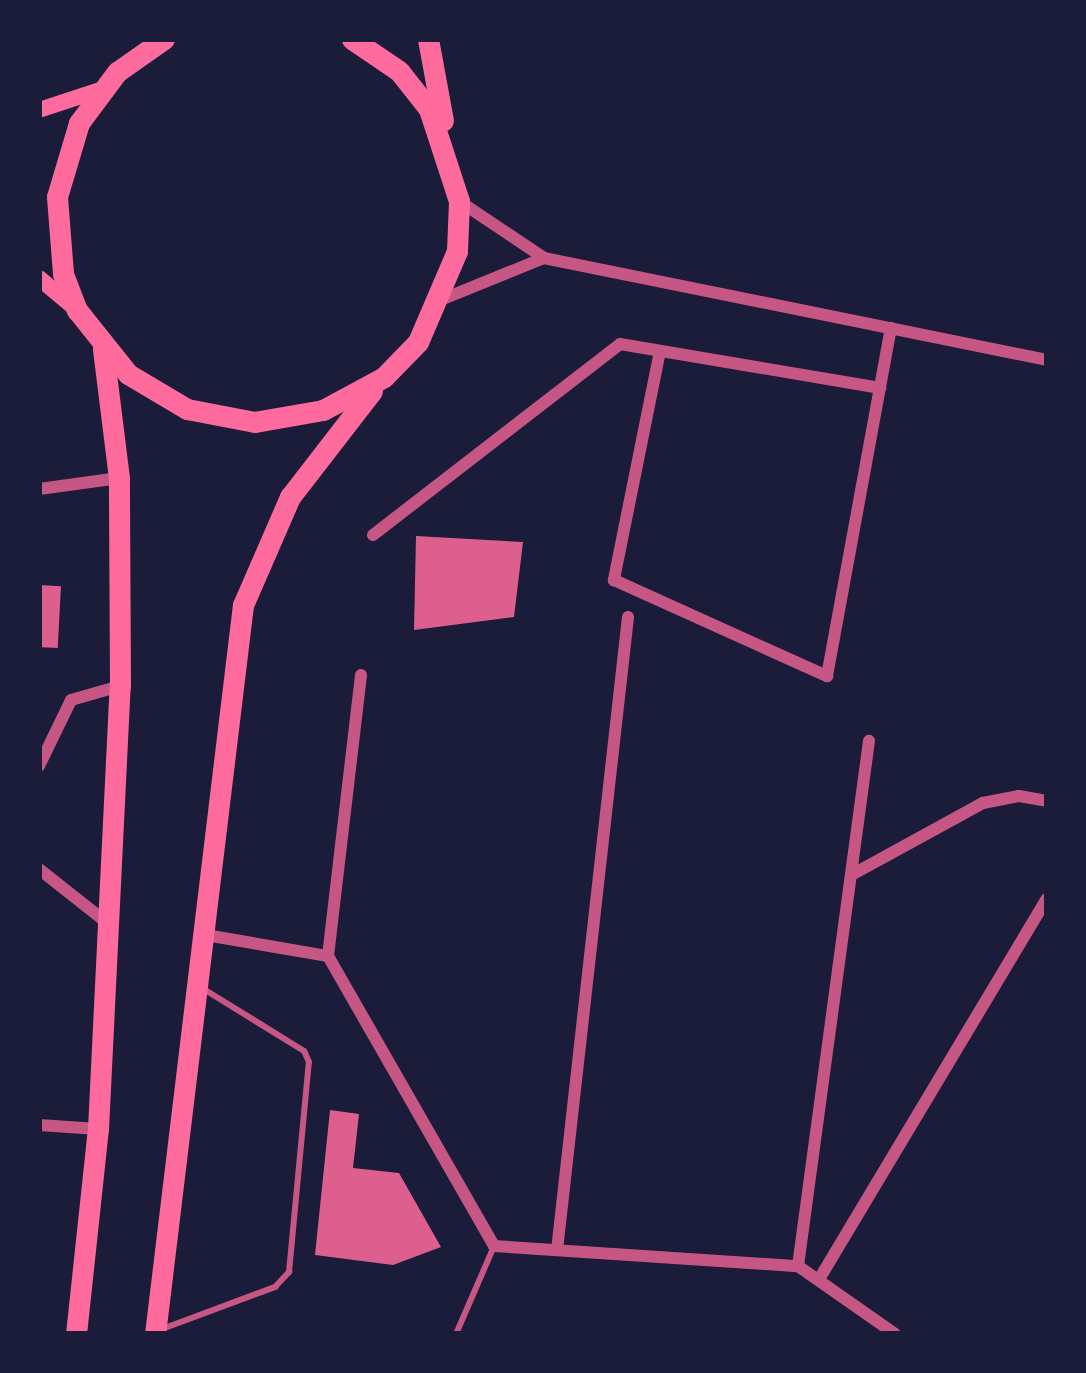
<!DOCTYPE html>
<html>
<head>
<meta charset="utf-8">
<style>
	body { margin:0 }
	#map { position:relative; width:1086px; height:1373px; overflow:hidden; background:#1b1b3a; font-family:"Public Sans",sans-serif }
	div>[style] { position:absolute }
	.building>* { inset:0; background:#dd5f8e; transform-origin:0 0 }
	.service>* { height:6px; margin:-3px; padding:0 3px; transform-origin:3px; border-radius:3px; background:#c65784 }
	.minor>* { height:12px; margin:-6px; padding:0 6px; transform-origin:6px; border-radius:6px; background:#c65784 }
	.secondary>* { height:16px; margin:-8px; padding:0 8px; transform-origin:8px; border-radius:8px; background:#ff6b9d }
	.trunk>* { height:21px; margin:-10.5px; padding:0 10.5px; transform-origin:10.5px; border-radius:10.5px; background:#ff6b9d }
	span { translate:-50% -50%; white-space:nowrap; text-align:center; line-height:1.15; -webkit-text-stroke:9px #1b1b3a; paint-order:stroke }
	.frame { position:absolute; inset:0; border:42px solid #1b1b3a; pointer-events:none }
</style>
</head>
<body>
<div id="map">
	<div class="building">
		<i style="clip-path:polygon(416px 536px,523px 542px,514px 617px,414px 630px)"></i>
		<i style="left:39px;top:585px;width:22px;height:62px;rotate:3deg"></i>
		<i style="clip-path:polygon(330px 1110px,359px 1114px,353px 1168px,399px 1173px,441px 1247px,393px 1265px,315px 1255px)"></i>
	</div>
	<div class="service">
		<i style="left:162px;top:1329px;width:121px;rotate:-20.4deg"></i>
		<i style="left:275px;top:1287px;width:21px;rotate:-47deg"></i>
		<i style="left:289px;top:1272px;width:211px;rotate:-84.6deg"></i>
		<i style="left:309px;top:1062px;width:12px;rotate:-114deg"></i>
		<i style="left:304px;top:1051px;width:120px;rotate:-148.3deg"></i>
		<i style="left:456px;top:1334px;width:96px;rotate:-66.6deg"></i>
	</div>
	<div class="minor">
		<i style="left:459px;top:201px;width:102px;rotate:33.8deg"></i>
		<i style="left:544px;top:258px;width:513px;rotate:11.46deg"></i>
		<i style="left:443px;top:299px;width:109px;rotate:-22.1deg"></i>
		<i style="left:660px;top:351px;width:234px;rotate:101.4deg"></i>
		<i style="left:614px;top:580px;width:234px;rotate:24.3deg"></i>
		<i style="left:827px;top:676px;width:354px;rotate:-79.6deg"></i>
		<i style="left:39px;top:489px;width:81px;rotate:-7.8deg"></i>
		<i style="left:373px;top:535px;width:312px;rotate:-37.7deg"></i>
		<i style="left:620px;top:344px;width:264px;rotate:9.6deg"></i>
		<i style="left:39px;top:766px;width:73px;rotate:-64.1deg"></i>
		<i style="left:71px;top:700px;width:51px;rotate:-15.9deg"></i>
		<i style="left:39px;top:869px;width:90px;rotate:38.3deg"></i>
		<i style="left:855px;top:873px;width:146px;rotate:-28.7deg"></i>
		<i style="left:983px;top:803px;width:37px;rotate:-11deg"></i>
		<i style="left:1019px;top:796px;width:28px;rotate:10deg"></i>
		<i style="left:200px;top:934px;width:130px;rotate:9.8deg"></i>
		<i style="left:328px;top:956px;width:334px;rotate:60.2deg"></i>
		<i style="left:494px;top:1246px;width:305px;rotate:3.8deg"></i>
		<i style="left:798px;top:1266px;width:118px;rotate:35deg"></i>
		<i style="left:328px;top:956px;width:283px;rotate:-83.3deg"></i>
		<i style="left:39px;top:1125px;width:59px;rotate:3.9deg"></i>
		<i style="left:557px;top:1250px;width:637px;rotate:-83.6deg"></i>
		<i style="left:798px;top:1266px;width:530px;rotate:-82.3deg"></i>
		<i style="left:821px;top:1276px;width:440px;rotate:-59.1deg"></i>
	</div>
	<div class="secondary">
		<i style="left:39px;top:110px;width:64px;rotate:-18.2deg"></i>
		<i style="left:39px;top:278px;width:48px;rotate:40deg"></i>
	</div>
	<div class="trunk">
		<i style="left:164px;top:39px;width:57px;rotate:144.9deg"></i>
		<i style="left:117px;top:72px;width:64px;rotate:126.7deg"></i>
		<i style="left:79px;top:123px;width:77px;rotate:106.6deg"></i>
		<i style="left:57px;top:197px;width:77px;rotate:85.5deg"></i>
		<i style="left:63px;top:274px;width:39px;rotate:69deg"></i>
		<i style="left:77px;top:310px;width:82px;rotate:51.4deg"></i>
		<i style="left:128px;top:374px;width:69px;rotate:30.7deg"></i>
		<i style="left:187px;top:409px;width:69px;rotate:10.8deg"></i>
		<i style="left:255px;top:422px;width:69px;rotate:-10deg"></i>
		<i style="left:323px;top:410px;width:69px;rotate:-28.4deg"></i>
		<i style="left:384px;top:377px;width:49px;rotate:-45.8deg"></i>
		<i style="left:418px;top:342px;width:99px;rotate:-66.8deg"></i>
		<i style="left:457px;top:251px;width:50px;rotate:-87.7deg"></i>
		<i style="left:459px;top:201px;width:97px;rotate:-108.1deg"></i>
		<i style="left:429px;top:109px;width:48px;rotate:-128.3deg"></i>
		<i style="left:399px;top:71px;width:57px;rotate:-145.8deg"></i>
		<i style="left:428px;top:39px;width:83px;rotate:79.6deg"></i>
		<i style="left:76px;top:1334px;width:206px;rotate:-83.9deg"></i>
		<i style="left:98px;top:1129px;width:444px;rotate:-87.2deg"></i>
		<i style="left:120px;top:686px;width:208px;rotate:-90.3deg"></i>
		<i style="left:119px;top:478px;width:130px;rotate:-97.1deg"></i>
		<i style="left:155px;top:1334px;width:734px;rotate:-83.12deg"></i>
		<i style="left:243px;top:605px;width:118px;rotate:-66.5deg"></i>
		<i style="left:290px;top:497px;width:134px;rotate:-52.3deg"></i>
	</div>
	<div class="frame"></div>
</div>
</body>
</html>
